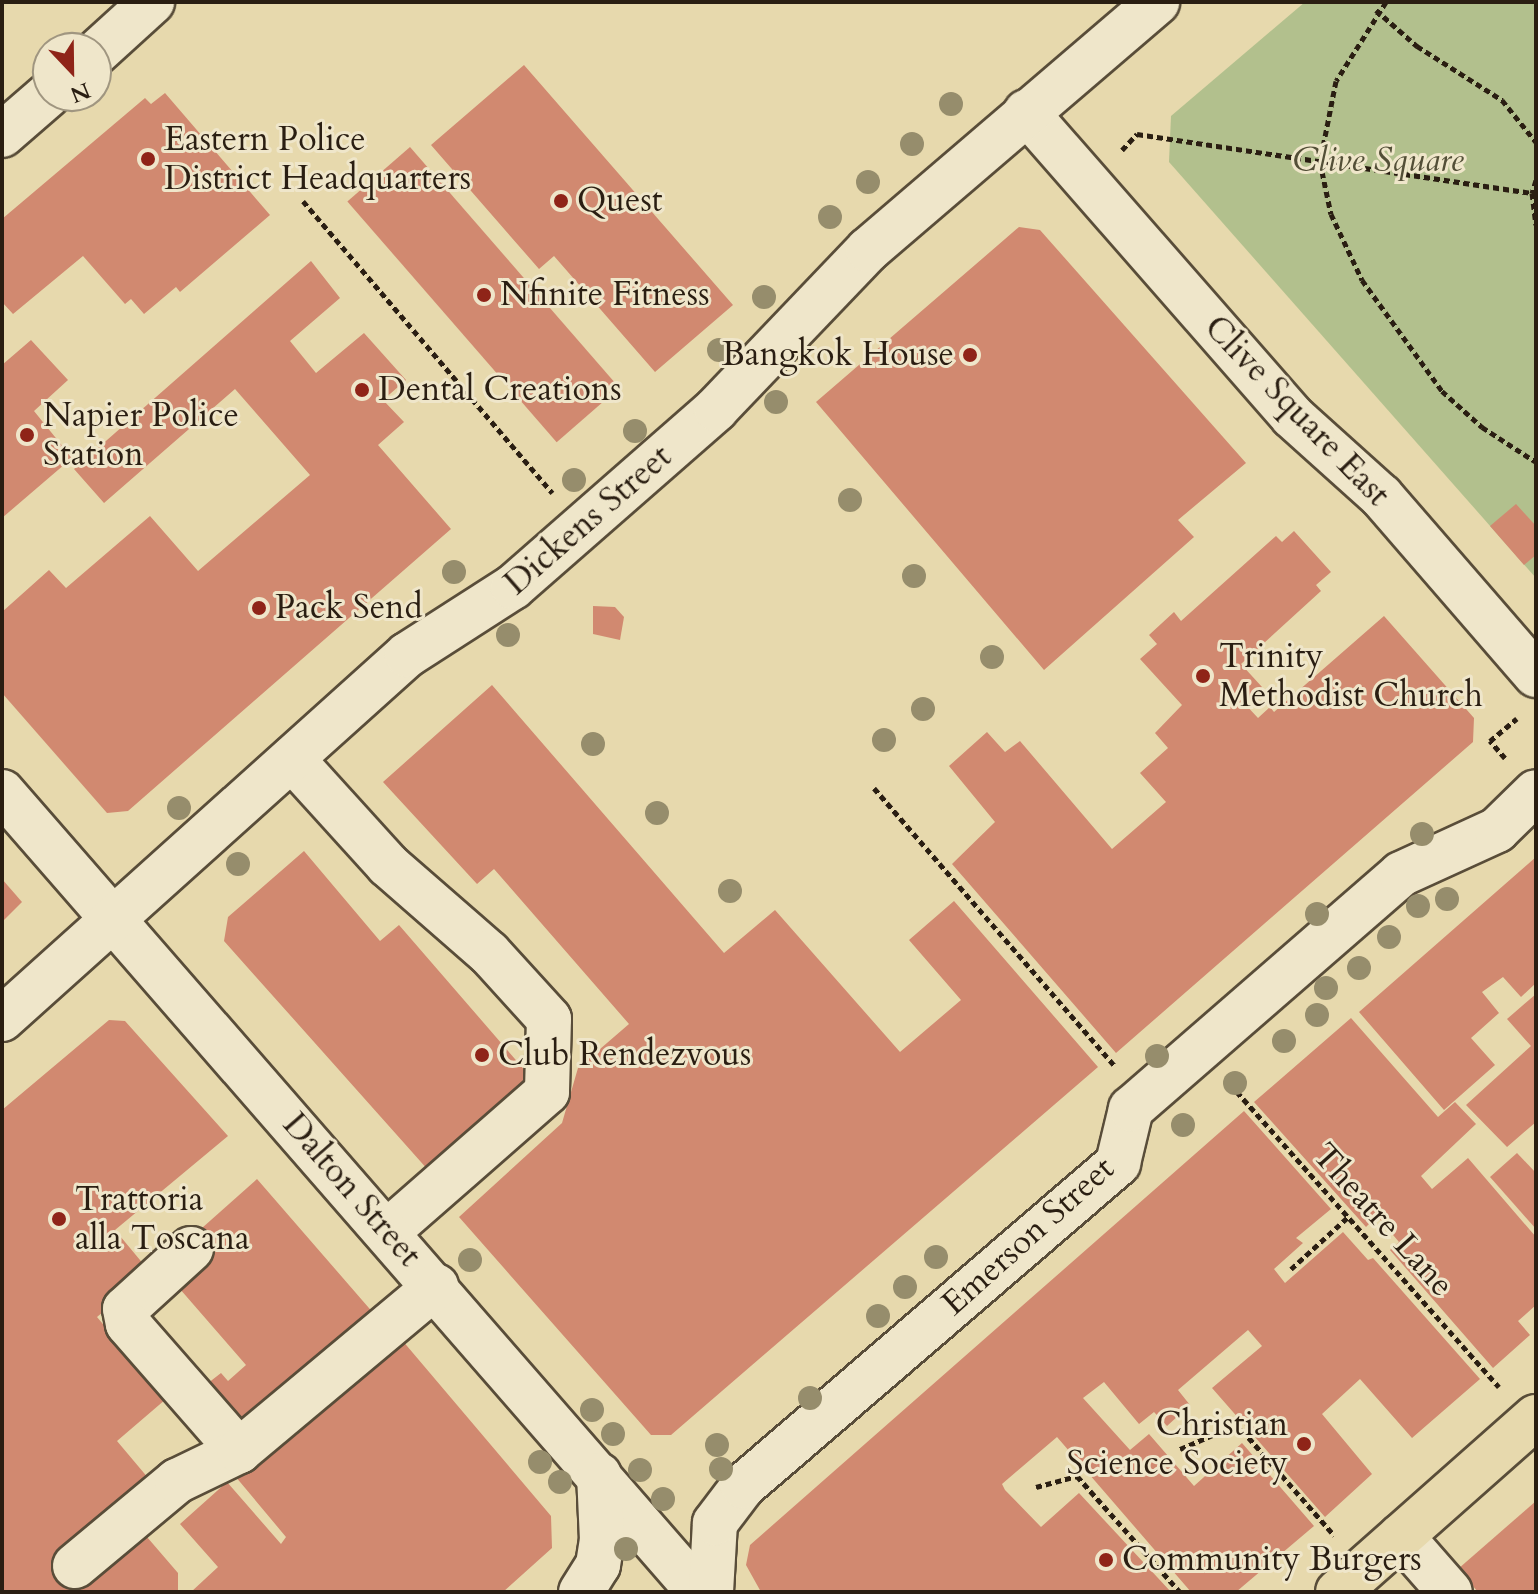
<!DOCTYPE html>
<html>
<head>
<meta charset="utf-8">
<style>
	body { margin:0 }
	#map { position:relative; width:1538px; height:1594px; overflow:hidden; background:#e7d9ad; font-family:Cardo,serif }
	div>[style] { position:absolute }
	.green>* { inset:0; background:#b2c08d }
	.building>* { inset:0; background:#d18970; transform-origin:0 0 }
	.path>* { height:5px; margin-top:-2.5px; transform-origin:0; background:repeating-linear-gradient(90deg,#2a1e12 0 6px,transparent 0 10px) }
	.roads { filter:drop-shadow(2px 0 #594d39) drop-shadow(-2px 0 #594d39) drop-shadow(0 2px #594d39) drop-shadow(0 -2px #594d39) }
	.minor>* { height:44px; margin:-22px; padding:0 22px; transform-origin:22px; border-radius:22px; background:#efe6ca }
	.major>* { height:44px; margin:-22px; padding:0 22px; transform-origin:22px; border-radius:22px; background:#e7d9ad }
	.trees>* { width:24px; height:24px; margin:-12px; border-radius:50%; background:#968d6c }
	.dots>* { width:22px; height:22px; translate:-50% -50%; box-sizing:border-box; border:4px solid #efe6ca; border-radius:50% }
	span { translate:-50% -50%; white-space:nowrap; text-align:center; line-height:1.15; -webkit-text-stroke:6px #efe6ca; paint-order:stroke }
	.poi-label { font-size:34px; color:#2a1e12 }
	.left { translate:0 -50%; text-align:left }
	.right { translate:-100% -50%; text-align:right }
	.park-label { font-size:34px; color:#534f37; font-style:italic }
	.street-label { font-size:34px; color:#2a1e12 }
	.frame { position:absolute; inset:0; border:4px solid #2a1e12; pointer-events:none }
	.north { position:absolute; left:32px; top:32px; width:80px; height:80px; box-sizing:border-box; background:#efe6ca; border:2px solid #a09680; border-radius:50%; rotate:158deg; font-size:22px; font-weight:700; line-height:32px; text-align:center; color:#2a1e12 }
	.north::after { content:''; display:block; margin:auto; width:28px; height:36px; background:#8f2418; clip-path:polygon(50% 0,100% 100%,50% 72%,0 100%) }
</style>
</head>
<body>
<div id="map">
	<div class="green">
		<i style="clip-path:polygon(1305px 2px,1536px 2px,1536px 578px,1169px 162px,1171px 116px)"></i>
	</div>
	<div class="building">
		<i style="clip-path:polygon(524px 65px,733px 305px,655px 372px,554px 256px,539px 269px,431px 145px)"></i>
		<i style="clip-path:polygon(165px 93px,270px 215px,180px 292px,176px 287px,144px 314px,131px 299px,125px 304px,83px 256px,13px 314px,2px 302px,2px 219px,145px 98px,151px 104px)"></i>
		<i style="left:410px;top:147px;width:319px;height:83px;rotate:49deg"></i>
		<i style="clip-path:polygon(1019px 227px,1040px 230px,1246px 463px,1178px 520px,1194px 537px,1044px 670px,816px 402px)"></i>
		<i style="clip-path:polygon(311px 261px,340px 298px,290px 341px,316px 373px,364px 333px,406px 380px,383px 400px,404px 422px,378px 445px,451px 529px,128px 811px,107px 813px,2px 693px,2px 612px,49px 570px,66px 588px,150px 516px,198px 571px,310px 475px,235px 389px,104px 503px,74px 469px)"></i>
		<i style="clip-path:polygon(31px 340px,68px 380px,34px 411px,72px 458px,2px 518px,2px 365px)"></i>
		<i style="clip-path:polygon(1516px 504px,1536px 526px,1536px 555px,1524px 565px,1490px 526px)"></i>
		<i style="clip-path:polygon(1294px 531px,1331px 572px,1316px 585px,1321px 591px,1241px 664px,1262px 687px,1244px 703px,1258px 718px,1270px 707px,1274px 712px,1384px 616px,1474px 718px,1473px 742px,1116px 1053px,952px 864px,995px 822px,949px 766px,987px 732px,1005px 752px,1020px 741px,1112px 849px,1166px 802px,1140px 773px,1168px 748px,1155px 733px,1182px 705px,1140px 659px,1157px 644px,1149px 635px,1174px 612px,1181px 621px,1276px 536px,1282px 542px)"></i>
		<i style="clip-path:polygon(593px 606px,615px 607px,624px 617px,620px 640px,593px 634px)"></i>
		<i style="clip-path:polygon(492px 685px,724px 953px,775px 910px,900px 1052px,961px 1000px,909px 940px,954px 901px,1098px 1067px,671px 1435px,651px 1435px,459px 1217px,562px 1123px,578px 1068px,629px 1024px,494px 869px,477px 884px,383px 782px)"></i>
		<i style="clip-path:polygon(304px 851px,380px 941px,399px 925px,528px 1074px,527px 1085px,429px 1171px,224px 941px,228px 917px)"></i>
		<i style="clip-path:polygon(1536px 857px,1536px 983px,1521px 997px,1503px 977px,1482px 992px,1499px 1013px,1471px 1038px,1495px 1065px,1444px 1110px,1359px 1012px)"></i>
		<i style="clip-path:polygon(2px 879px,22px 902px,2px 922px)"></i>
		<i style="clip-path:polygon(1536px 994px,1536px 1122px,1507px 1147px,1466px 1105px,1531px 1046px,1507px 1019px)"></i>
		<i style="clip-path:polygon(1351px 1018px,1438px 1117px,1455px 1102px,1476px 1124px,1421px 1176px,1432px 1189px,1468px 1158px,1536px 1237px,1536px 1305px,1518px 1321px,1530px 1335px,1493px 1368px,1390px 1250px,1399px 1242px,1377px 1216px,1366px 1227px,1254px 1102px)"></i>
		<i style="clip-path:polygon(109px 1020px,125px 1021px,228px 1136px,115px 1230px,150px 1272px,97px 1317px,166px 1399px,117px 1441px,149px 1479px,109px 1551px,147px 1537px,178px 1573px,178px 1592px,2px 1592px,2px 1110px)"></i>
		<i style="clip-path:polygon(1244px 1111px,1331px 1209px,1296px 1238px,1303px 1243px,1274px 1269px,1285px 1283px,1343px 1232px,1368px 1260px,1373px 1258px,1480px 1379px,1412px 1438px,1360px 1379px,1322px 1414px,1372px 1474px,1325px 1517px,1212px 1388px,1262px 1346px,1248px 1330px,1178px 1390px,1190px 1405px,1167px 1426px,1154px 1412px,1139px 1424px,1104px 1382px,1083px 1398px,1130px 1450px,1149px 1434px,1194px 1486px,1242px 1443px,1314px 1526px,1236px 1592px,1191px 1592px,1057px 1437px,1002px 1484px,1005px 1490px,1041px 1527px,1079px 1493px,1171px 1592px,761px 1592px,746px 1565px,750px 1545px)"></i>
		<i style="clip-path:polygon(1517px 1153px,1536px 1173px,1536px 1229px,1490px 1177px)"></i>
		<i style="clip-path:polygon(257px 1179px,375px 1315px,253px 1422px,234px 1421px,203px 1387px,221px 1373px,228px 1381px,246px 1365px,173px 1281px,193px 1236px)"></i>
		<i style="clip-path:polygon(396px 1333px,551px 1516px,552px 1548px,503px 1592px,191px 1592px,218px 1567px,180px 1524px,227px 1482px,281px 1544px,286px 1537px,235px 1476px)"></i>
		<i style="clip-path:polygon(1536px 1501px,1536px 1592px,1478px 1592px,1458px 1569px)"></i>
	</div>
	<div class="path">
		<i style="left:1386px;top:2px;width:93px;rotate:122.3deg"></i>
		<i style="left:1336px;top:81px;width:83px;rotate:101.2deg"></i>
		<i style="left:1320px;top:162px;width:53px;rotate:78.1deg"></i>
		<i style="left:1331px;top:214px;width:73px;rotate:64.8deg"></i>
		<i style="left:1362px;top:280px;width:137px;rotate:54.2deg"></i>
		<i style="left:1442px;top:391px;width:54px;rotate:42deg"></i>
		<i style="left:1482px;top:427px;width:64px;rotate:32.9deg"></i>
		<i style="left:1376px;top:10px;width:55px;rotate:41.3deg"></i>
		<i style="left:1417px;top:46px;width:101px;rotate:32.4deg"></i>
		<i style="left:1502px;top:100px;width:54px;rotate:51deg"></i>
		<i style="left:1122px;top:150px;width:22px;rotate:-47deg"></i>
		<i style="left:1137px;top:134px;width:399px;rotate:8.5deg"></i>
		<i style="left:1536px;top:180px;width:14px;rotate:107deg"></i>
		<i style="left:1532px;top:193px;width:32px;rotate:83deg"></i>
		<i style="left:303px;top:201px;width:384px;rotate:49.5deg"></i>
		<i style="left:1505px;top:758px;width:23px;rotate:-131deg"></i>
		<i style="left:1490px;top:741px;width:35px;rotate:-40deg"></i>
		<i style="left:874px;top:788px;width:367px;rotate:49.1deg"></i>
		<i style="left:1230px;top:1084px;width:405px;rotate:48.4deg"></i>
		<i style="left:1291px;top:1269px;width:77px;rotate:-42.4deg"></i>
		<i style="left:1180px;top:1449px;width:51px;rotate:-23.1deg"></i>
		<i style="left:1227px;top:1429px;width:15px;rotate:4deg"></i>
		<i style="left:1242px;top:1430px;width:140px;rotate:48.8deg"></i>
		<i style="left:1036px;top:1487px;width:42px;rotate:-15deg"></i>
		<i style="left:1077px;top:1476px;width:155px;rotate:48.4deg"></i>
	</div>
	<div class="roads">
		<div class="minor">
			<i style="left:96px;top:53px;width:76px;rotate:-42.3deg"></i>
			<i style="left:1026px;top:112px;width:404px;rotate:48.8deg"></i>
			<i style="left:1292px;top:416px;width:120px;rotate:42deg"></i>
			<i style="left:1381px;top:496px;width:237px;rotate:49.1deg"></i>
			<i style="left:2px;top:135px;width:61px;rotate:-41deg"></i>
			<i style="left:292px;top:759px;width:143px;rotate:47.8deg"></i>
			<i style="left:388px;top:865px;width:134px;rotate:41.1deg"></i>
			<i style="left:489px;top:953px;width:89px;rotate:47.7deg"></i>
			<i style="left:549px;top:1019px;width:73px;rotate:91.6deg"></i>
			<i style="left:547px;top:1092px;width:211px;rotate:138.8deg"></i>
			<i style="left:2px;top:792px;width:1061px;rotate:48.94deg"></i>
			<i style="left:2px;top:1019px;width:545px;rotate:-41.95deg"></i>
			<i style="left:407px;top:655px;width:126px;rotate:-32.7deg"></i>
			<i style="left:513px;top:587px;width:270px;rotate:-41.2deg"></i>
			<i style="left:716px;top:409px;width:220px;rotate:-46.3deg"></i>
			<i style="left:868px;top:250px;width:381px;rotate:-40.6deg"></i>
			<i style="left:191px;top:1249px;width:89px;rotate:137.7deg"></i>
			<i style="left:125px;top:1309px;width:15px;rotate:79deg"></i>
			<i style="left:128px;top:1324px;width:169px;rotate:48.8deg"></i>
			<i style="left:1401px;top:1536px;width:74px;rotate:48.8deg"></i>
			<i style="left:75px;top:1566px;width:133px;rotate:-39.8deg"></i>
			<i style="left:177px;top:1481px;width:69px;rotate:-25.8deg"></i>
			<i style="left:239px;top:1451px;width:257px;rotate:-39.9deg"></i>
			<i style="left:581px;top:1592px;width:32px;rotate:-58deg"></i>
			<i style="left:598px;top:1565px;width:25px;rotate:-81deg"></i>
			<i style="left:602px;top:1540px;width:65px;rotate:-92.6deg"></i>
			<i style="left:711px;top:1592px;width:69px;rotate:-86.7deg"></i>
			<i style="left:715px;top:1523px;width:46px;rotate:-52.9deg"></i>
			<i style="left:743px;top:1486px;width:495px;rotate:-40.7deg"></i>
			<i style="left:1118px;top:1163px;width:56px;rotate:-76.5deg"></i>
			<i style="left:1131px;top:1109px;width:358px;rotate:-41deg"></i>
			<i style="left:1401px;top:874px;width:106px;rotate:-24.6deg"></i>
			<i style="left:1497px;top:830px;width:54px;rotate:-44.3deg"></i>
		</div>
		<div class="major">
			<i style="left:1338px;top:1592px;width:264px;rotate:-41.5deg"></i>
		</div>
	</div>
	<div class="trees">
		<i style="left:951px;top:104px"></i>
		<i style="left:912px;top:144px"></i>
		<i style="left:868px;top:182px"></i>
		<i style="left:830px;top:217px"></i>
		<i style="left:764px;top:297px"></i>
		<i style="left:719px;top:350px"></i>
		<i style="left:776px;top:402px"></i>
		<i style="left:635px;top:431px"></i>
		<i style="left:574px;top:480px"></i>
		<i style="left:850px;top:500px"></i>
		<i style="left:454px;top:572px"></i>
		<i style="left:914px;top:576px"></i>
		<i style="left:508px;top:635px"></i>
		<i style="left:992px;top:657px"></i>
		<i style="left:923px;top:709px"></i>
		<i style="left:884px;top:740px"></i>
		<i style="left:593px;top:744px"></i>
		<i style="left:179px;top:808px"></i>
		<i style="left:657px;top:813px"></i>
		<i style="left:1422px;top:834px"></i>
		<i style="left:238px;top:864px"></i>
		<i style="left:730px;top:891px"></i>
		<i style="left:1447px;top:899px"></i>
		<i style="left:1418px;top:906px"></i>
		<i style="left:1317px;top:914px"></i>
		<i style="left:1389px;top:937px"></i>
		<i style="left:1359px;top:968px"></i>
		<i style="left:1326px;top:988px"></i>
		<i style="left:1317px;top:1015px"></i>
		<i style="left:1284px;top:1041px"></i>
		<i style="left:1157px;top:1056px"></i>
		<i style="left:1235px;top:1083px"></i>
		<i style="left:1183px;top:1125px"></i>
		<i style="left:936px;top:1257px"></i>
		<i style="left:470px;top:1260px"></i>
		<i style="left:905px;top:1287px"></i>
		<i style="left:878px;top:1316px"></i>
		<i style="left:810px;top:1398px"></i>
		<i style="left:592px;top:1410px"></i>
		<i style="left:613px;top:1434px"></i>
		<i style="left:717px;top:1445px"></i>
		<i style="left:540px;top:1462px"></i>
		<i style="left:721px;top:1469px"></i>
		<i style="left:640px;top:1470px"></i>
		<i style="left:560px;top:1482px"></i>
		<i style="left:663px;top:1499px"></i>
		<i style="left:626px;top:1549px"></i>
	</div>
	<div class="dots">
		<i style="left:148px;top:159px;background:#8f2418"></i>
		<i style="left:561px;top:201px;background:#8f2418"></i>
		<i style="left:484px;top:295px;background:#8f2418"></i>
		<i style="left:970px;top:355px;background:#8f2418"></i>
		<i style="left:362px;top:390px;background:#8f2418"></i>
		<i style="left:27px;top:435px;background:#8f2418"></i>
		<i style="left:259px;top:608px;background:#8f2418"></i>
		<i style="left:1203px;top:676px;background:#8f2418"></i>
		<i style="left:482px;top:1055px;background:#8f2418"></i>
		<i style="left:59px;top:1219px;background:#8f2418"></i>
		<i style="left:1304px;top:1444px;background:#8f2418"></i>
		<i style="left:1106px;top:1560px;background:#8f2418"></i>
	</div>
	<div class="poi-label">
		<span class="left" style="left:164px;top:159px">Eastern Police<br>District Headquarters</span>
		<span class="left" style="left:577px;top:201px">Quest</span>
		<span class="left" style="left:500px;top:295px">Nfinite Fitness</span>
		<span class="right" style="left:954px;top:355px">Bangkok House</span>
		<span class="left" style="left:378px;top:390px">Dental Creations</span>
		<span class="left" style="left:43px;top:435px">Napier Police<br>Station</span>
		<span class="left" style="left:275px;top:608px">Pack Send</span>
		<span class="left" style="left:1219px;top:676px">Trinity<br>Methodist Church</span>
		<span class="left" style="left:498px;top:1055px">Club Rendezvous</span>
		<span class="left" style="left:75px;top:1219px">Trattoria<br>alla Toscana</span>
		<span class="right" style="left:1288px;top:1444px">Christian<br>Science Society</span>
		<span class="left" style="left:1122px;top:1560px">Community Burgers</span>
	</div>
	<div class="park-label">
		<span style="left:1378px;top:161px">Clive Square</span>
	</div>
	<div class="street-label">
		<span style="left:1297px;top:411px;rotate:46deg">Clive Square East</span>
		<span style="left:588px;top:520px;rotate:-41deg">Dickens Street</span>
		<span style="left:352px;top:1190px;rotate:49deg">Dalton Street</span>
		<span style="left:1383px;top:1220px;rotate:48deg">Theatre Lane</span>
		<span style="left:1028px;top:1236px;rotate:-42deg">Emerson Street</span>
	</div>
	<div class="frame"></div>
	<div class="north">N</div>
</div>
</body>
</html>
